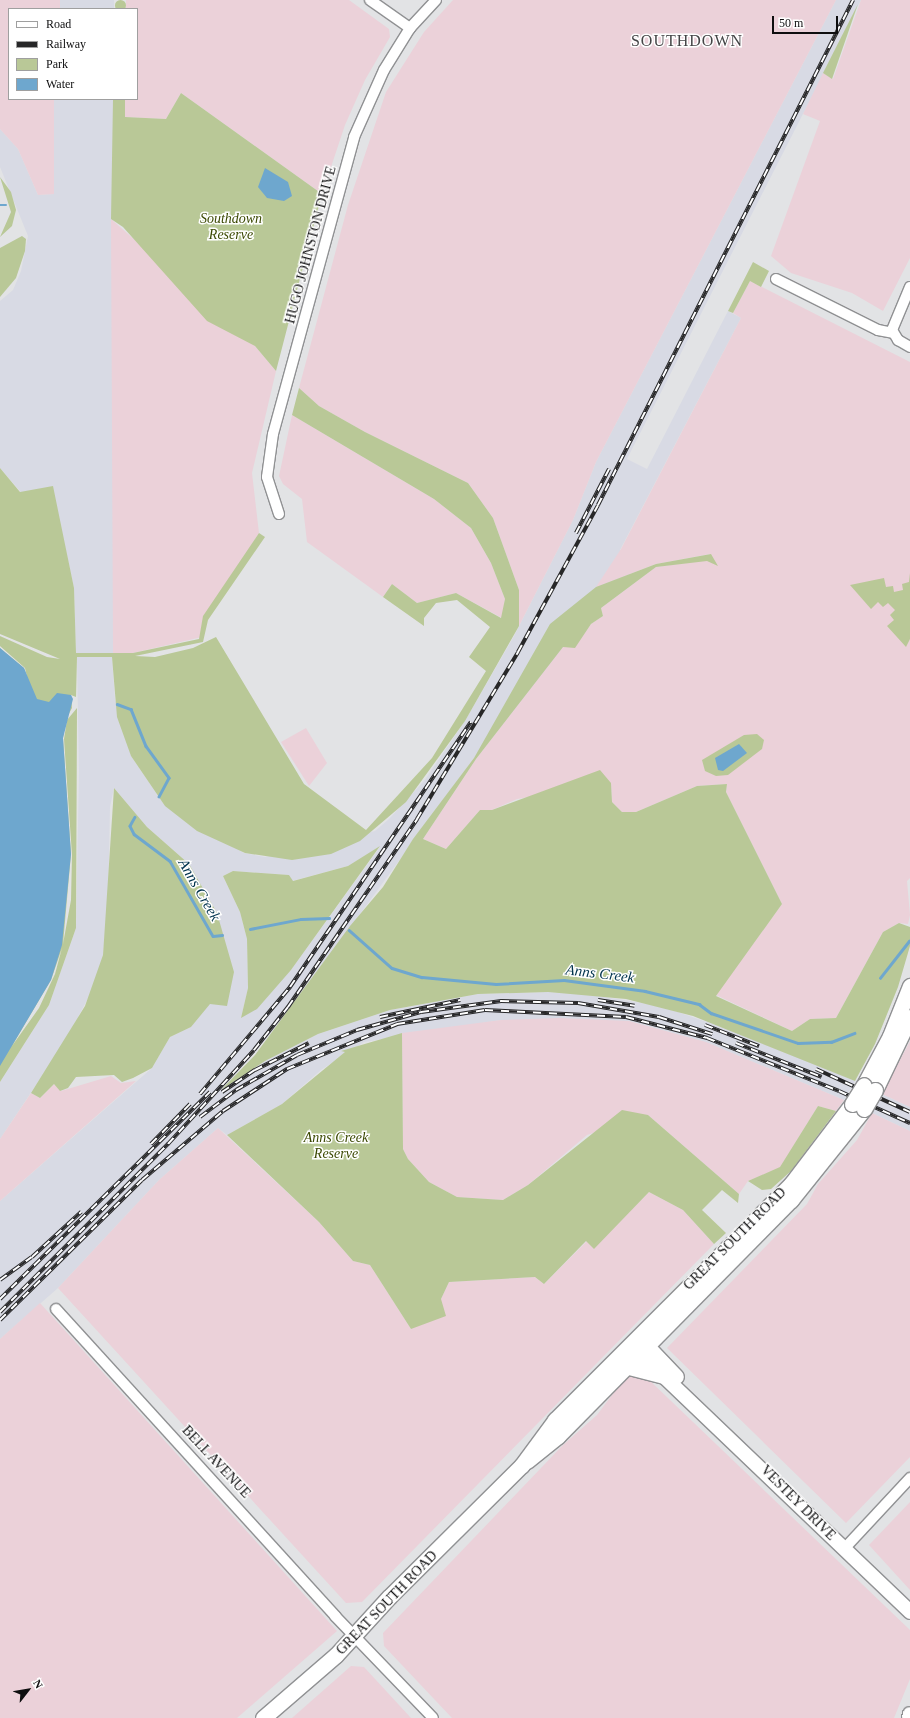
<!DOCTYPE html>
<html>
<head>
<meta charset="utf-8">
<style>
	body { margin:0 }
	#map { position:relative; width:910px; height:1718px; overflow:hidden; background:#e2e3e5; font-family:"Times New Roman",serif }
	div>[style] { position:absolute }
	.built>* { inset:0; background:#d8dae4; transform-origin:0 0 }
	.industrial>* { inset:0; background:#ebd1d9 }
	.green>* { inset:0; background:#b9c897 }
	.round { border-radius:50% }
	.water>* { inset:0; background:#6ea7ce }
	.stream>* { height:2.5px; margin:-1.25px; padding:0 1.25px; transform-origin:1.25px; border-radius:1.25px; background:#6ea7ce }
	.roads { filter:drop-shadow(1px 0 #909193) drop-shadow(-1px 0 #909193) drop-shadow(0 1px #909193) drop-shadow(0 -1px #909193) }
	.street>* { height:10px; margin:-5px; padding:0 5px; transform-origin:5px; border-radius:5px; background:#fff }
	.secondary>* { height:14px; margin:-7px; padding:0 7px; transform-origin:7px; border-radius:7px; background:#fff }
	.primary>* { height:15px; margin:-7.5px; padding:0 7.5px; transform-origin:7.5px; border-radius:7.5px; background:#fff }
	.rail>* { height:4px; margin-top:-2px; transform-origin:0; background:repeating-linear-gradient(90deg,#fff 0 8px,#272728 0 16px); box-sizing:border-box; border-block:1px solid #272728 }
	.bridges { filter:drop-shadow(1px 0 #909193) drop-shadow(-1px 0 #909193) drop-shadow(0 1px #909193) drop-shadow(0 -1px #909193) }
	.primary-bridge>* { height:15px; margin:-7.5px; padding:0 7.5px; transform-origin:7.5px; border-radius:7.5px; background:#fff }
	span { translate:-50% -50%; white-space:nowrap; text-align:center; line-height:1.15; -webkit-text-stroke:3px #fff; paint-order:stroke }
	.park-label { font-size:14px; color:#3a4801; font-style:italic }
	.street-label { font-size:14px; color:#0e0e0f }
	.water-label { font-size:15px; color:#01334d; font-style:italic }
	.quarter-label { font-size:16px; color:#444446; letter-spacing:1px }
	.legend { position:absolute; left:8px; top:8px; width:130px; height:92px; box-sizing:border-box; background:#fff; border:1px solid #9f9f9f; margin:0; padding:5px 7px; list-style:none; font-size:12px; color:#0e0e0f }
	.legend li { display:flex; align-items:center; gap:8px; height:20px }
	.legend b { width:20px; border:1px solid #9f9f9f }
	.north { position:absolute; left:8px; top:1670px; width:40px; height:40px; -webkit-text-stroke:3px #fff; paint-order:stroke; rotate:59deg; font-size:11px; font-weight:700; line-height:16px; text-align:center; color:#0e0e0f }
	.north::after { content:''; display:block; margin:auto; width:14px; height:18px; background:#0e0e0f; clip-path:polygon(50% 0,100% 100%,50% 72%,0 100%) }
	.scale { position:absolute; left:772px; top:16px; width:66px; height:18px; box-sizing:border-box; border:2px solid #0e0e0f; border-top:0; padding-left:5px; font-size:12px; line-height:14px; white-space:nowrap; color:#0e0e0f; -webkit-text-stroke:3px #fff; paint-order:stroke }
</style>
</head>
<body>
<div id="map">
	<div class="built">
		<i style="left:60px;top:0;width:54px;height:9px"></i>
		<i style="clip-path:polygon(evenodd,836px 0,861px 0,627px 459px,647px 469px,728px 311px,741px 318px,620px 550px,634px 583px,601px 608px,474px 758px,287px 1014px,224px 1088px,265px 1061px,318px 1034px,390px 1010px,478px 994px,548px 992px,587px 994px,660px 1006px,745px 1035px,855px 1081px,844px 1100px,706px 1042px,629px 1021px,501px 1020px,364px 1042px,321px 1070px,282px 1104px,227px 1135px,218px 1128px,159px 1180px,58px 1288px,0 1339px,0 1201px,152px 1068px,170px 1037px,191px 1027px,210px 1003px,189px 864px,147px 827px,114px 788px,110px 807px,108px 905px,103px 955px,96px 983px,66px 1040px,0 1139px,0 1082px,49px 1005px,76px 928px,79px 772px,77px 657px,112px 656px,115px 699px,131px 756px,165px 806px,244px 853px,265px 857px,375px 831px,389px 819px,424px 781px,465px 721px,514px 636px,573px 520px,596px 462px,836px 0,380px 847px,291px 970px,241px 1018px,248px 988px,247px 939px,240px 912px,223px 876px,233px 871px,289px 875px,292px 881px,348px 866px,380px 847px)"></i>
		<i style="clip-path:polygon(54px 99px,113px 99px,113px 653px,76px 653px,74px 588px,64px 542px,0 468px,0 301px,13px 290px,21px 271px,28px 236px,0 167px,0 129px,18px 149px,38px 195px,54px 194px)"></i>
		<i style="clip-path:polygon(882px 1094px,910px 1107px,910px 1131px,872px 1113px)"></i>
	</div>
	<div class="industrial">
		<i style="clip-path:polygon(0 0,60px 0,60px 9px,9px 9px,9px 99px,54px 99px,54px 194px,38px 195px,18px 149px,0 129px)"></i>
		<i style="clip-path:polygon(126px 0,349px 0,389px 29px,390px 37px,365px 80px,345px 125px,322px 194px,181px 93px,166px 119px,125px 117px,125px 99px,137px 99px,137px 9px,126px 9px)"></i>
		<i style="clip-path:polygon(453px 0,836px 0,596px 462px,573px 520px,519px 626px,519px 590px,493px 518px,468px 483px,365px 432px,319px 406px,299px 388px,348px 205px,386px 92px,424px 32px)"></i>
		<i style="clip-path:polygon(861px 0,910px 0,910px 258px,883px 311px,852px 293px,791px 273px,771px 256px,820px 121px,803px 114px,823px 73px,833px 79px)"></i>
		<i style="clip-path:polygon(111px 219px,255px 346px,276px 371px,252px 473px,259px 533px,201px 628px,202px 637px,133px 653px,113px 653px)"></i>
		<i style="clip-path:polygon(750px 281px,910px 362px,910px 878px,907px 881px,910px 915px,908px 924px,899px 923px,883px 932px,836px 1018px,810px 1019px,792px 1031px,716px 995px,782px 904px,726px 792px,727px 784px,697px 786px,636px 812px,622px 812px,612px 802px,611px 783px,517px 799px,492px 810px,480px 810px,446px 849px,423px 839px,476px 759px,563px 647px,575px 647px,591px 624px,603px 616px,601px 608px,656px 567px,707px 560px,717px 565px,710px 554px,656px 564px,596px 587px,621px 549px,741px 318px,733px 313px)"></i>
		<i style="clip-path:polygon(292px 415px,434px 499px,471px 528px,491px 563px,505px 599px,502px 618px,456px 593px,417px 603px,392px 584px,383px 597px,307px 542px,302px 499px,283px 484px,279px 476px)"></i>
		<i style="clip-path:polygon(306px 728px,327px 763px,309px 786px,281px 742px)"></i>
		<i style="clip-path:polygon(559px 1018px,629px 1021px,706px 1042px,844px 1100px,836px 1111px,818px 1106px,780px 1168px,748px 1181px,739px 1194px,648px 1115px,587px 1135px,528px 1185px,503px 1200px,457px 1197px,429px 1182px,408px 1159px,403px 1149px,402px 1033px,501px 1020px)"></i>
		<i style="clip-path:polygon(910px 1041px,910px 1107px,882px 1094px)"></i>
		<i style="clip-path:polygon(111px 1076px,121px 1083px,136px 1081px,0 1201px,0 1139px,31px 1093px,40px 1098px,54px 1084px,61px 1091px)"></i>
		<i style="clip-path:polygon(872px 1113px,910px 1131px,910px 1457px,846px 1523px,667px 1348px,807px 1204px,818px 1184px,857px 1140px)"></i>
		<i style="clip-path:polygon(218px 1128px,319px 1222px,353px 1261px,370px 1265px,411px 1329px,441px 1299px,449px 1282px,535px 1277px,544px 1284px,587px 1241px,594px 1248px,649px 1192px,683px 1210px,714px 1244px,362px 1602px,346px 1603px,58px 1288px,159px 1180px)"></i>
		<i style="clip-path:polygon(40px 1303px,337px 1631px,237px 1718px,0 1718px,0 1339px)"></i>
		<i style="clip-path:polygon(635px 1375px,646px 1377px,910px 1630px,910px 1679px,894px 1718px,452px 1718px,384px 1646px,383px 1633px,562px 1446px,597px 1415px,624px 1379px)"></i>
		<i style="clip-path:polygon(910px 1502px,910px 1590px,869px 1545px)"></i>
		<i style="clip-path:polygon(351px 1666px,364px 1667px,411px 1718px,292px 1718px)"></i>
	</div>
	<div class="green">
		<i class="round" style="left:114.5px;top:-0.5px;width:11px;height:11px"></i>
		<i style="clip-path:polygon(858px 4px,832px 79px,823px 73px)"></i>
		<i style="clip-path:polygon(181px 93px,322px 194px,276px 371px,255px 346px,207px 321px,123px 227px,111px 219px,113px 99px,125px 99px,125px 117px,166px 119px)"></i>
		<i style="clip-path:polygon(0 177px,11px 192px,16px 210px,12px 226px,0 237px,11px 212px)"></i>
		<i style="clip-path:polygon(22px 236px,26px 239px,25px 251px,16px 278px,0 297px,0 248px)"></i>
		<i style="clip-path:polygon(753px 262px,769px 271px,761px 287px,750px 281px,733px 313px,728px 311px)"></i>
		<i style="clip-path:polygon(evenodd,299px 388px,319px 406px,365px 432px,468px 483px,493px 518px,519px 590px,519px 626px,465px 721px,406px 802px,360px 841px,331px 854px,292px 860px,245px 853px,197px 831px,165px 806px,131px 756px,117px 717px,112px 657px,77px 657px,76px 697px,71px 695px,72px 708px,66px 719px,63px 738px,71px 854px,63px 944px,71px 900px,72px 855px,64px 739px,67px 720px,77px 708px,76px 928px,49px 1005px,0 1082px,0 648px,24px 668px,27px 677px,25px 668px,0 646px,0 636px,47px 657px,60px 659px,0 634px,0 468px,20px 492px,53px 486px,74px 588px,76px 653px,133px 653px,199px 639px,203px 616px,259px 533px,265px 537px,208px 620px,203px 642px,135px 656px,155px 657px,193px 648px,216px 637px,304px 784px,366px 830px,432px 758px,486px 671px,469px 657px,490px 627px,457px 600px,436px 603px,424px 618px,424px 626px,383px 597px,392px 584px,417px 603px,456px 593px,501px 618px,505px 599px,491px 563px,471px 528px,434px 499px,292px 415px,299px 388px,62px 948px,55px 974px,39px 1008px,12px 1046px,51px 980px,62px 948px)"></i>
		<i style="clip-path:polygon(711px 554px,718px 566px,707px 561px,656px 567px,601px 608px,603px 616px,591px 624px,575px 648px,563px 647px,476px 759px,423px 839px,446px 849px,480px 810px,492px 810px,600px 770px,611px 783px,612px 802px,622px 812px,636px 812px,697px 786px,727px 784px,726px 792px,782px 904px,716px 996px,792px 1031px,810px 1019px,836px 1018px,883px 932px,899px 923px,910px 927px,910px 946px,898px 987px,875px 1044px,855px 1081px,693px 1016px,626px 999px,548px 992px,478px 994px,390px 1010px,318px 1034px,265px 1061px,221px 1090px,255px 1055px,350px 926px,383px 887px,413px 839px,474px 758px,550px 624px,596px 587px,656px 564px)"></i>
		<i style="clip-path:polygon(910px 573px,910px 639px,906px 647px,887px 626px,894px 620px,890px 615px,895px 610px,888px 603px,883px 607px,878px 602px,871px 609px,850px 585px,884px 578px,886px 587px,893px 586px,894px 592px,903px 590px,902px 584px,909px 582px)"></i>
		<i style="clip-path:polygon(757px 734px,764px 740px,762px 749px,728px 775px,716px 776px,705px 771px,702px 760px,744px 735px)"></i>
		<i style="clip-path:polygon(114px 788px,147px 827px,189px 864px,217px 913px,234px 972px,227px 1006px,210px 1004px,191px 1027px,170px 1037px,152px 1068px,133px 1078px,122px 1082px,114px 1075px,76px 1077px,68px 1088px,60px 1091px,54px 1084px,40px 1098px,31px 1093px,85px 1006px,103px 955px)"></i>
		<i style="clip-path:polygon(380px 846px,291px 970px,257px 1009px,241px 1018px,248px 988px,247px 939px,240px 912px,223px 876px,233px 871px,289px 875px,293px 881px,348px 866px)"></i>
		<i style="clip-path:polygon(402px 1033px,403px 1149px,408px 1159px,429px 1182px,457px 1197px,503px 1200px,528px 1185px,622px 1110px,648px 1115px,739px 1194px,738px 1203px,722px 1190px,702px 1210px,726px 1233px,714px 1244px,683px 1210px,649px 1192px,594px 1249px,586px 1241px,544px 1284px,535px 1277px,449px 1282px,441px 1299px,446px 1316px,411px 1329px,370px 1265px,353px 1261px,319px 1222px,227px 1135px,282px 1104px,345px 1052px,341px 1051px)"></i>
		<i style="clip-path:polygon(818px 1106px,836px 1111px,791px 1171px,771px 1189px,762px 1190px,748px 1181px,780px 1167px)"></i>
	</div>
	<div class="water">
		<i style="clip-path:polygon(265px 168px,288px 182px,292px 196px,284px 201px,267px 198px,258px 187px)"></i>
		<i style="clip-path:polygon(0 648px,24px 668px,37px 699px,49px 702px,57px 693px,71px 695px,73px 699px,63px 738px,71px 854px,62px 945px,51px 980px,0 1066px)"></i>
		<i style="clip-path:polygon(739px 744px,747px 753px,723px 771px,718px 770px,715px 758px)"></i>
	</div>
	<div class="stream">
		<i style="left:0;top:205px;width:6px"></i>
		<i style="left:117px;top:704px;width:15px;rotate:20deg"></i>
		<i style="left:131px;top:709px;width:40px;rotate:68deg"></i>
		<i style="left:146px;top:746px;width:39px;rotate:54deg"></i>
		<i style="left:169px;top:778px;width:21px;rotate:118deg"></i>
		<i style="left:135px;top:817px;width:10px;rotate:119deg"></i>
		<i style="left:130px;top:826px;width:9px;rotate:63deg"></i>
		<i style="left:134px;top:834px;width:45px;rotate:36.9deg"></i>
		<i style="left:170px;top:861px;width:86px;rotate:60.2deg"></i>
		<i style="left:213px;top:936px;width:9px;rotate:-6deg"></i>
		<i style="left:250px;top:929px;width:52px;rotate:-11.1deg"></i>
		<i style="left:301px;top:919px;width:28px;rotate:-2deg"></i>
		<i style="left:349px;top:930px;width:57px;rotate:41.5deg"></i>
		<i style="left:392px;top:968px;width:31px;rotate:17deg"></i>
		<i style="left:422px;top:977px;width:74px;rotate:5.4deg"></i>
		<i style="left:496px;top:984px;width:68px;rotate:-3.4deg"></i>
		<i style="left:564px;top:980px;width:82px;rotate:7.7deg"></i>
		<i style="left:645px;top:991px;width:56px;rotate:13.5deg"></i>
		<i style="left:699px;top:1004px;width:15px;rotate:37deg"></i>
		<i style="left:711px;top:1013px;width:92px;rotate:19deg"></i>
		<i style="left:798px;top:1043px;width:33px;rotate:-2deg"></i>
		<i style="left:831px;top:1042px;width:25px;rotate:-21deg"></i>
		<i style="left:880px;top:978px;width:47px;rotate:-51.9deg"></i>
	</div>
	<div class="roads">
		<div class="street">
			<i style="left:370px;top:0;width:49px;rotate:35deg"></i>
			<i style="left:776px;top:279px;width:114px;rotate:26.6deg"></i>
			<i style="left:878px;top:330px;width:15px;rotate:11deg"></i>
			<i style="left:910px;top:287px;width:47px;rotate:112.7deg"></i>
			<i style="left:892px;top:330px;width:12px;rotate:59deg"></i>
			<i style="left:898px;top:340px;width:14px;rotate:30deg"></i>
			<i style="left:279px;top:514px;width:39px;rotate:-108deg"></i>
			<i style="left:267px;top:477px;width:43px;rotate:-82.1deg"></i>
			<i style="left:273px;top:434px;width:308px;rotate:-74.7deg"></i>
			<i style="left:354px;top:137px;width:73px;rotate:-65.9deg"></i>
			<i style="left:384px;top:70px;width:49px;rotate:-58.2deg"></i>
			<i style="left:410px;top:28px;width:38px;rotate:-47deg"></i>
			<i style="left:56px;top:1309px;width:415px;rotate:47.7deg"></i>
			<i style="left:335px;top:1616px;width:141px;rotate:46.1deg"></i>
			<i style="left:844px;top:1549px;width:97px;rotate:-47.1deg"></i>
		</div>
		<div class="secondary">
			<i style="left:639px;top:1337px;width:55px;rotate:46.5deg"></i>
			<i style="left:632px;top:1346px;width:385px;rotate:43.7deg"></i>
			<i style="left:909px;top:1718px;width:4px;rotate:-76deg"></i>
		</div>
		<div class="primary">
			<i style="left:864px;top:1085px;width:55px;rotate:-62deg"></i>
			<i style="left:890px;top:1036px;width:54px;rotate:-68.2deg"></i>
			<i style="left:875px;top:1090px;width:81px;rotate:-64.4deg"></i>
			<i style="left:625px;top:1366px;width:40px;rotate:14.4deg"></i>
			<i style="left:527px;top:1461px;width:40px;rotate:-39deg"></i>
			<i style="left:558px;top:1436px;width:332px;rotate:-45.4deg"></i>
			<i style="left:791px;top:1200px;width:117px;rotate:-51.3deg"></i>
			<i style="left:263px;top:1718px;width:96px;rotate:-40.8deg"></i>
			<i style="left:336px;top:1655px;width:79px;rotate:-47.6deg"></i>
			<i style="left:389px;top:1597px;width:187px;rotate:-44.8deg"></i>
			<i style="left:522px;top:1465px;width:56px;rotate:-53.7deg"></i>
			<i style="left:555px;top:1420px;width:334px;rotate:-45deg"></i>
			<i style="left:791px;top:1184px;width:101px;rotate:-52.7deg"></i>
		</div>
	</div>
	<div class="rail">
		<i style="left:576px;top:533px;width:72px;rotate:-62.7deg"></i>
		<i style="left:598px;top:1000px;width:37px;rotate:9deg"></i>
		<i style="left:380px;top:1017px;width:82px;rotate:-12deg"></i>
		<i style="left:705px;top:1025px;width:58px;rotate:21.3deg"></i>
		<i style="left:736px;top:1043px;width:92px;rotate:21.6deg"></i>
		<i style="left:816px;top:1069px;width:103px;rotate:24.6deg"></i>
		<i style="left:222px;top:1092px;width:40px;rotate:-34deg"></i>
		<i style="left:255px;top:1070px;width:60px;rotate:-26.6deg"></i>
		<i style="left:200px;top:1094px;width:140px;rotate:-49.9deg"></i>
		<i style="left:290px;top:987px;width:321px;rotate:-55.7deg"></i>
		<i style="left:200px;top:1117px;width:45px;rotate:-36.9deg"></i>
		<i style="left:236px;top:1090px;width:70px;rotate:-29.8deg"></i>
		<i style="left:297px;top:1055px;width:65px;rotate:-22.6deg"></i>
		<i style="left:357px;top:1030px;width:66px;rotate:-15.7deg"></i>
		<i style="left:421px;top:1012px;width:81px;rotate:-7.8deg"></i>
		<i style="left:501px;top:1001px;width:77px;rotate:1.5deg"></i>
		<i style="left:578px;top:1003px;width:82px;rotate:9.8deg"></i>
		<i style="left:659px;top:1017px;width:56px;rotate:17.8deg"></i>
		<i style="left:151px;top:1144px;width:56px;rotate:-45.7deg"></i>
		<i style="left:0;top:1280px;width:39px;rotate:-36deg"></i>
		<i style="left:32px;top:1257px;width:67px;rotate:-42.6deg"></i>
		<i style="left:0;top:1299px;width:295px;rotate:-44.6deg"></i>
		<i style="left:0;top:1312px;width:238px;rotate:-45deg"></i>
		<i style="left:168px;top:1144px;width:127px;rotate:-47.5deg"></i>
		<i style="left:254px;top:1050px;width:55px;rotate:-51.7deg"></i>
		<i style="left:288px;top:1007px;width:228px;rotate:-55.5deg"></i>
		<i style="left:417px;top:819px;width:195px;rotate:-58.8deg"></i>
		<i style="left:518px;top:652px;width:167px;rotate:-61.4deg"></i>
		<i style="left:598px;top:505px;width:566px;rotate:-63.21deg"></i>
		<i style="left:0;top:1320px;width:199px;rotate:-44.6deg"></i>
		<i style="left:142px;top:1180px;width:106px;rotate:-40.4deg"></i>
		<i style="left:223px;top:1111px;width:77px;rotate:-33.3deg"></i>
		<i style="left:287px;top:1069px;width:119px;rotate:-22.2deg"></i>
		<i style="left:397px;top:1024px;width:89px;rotate:-9deg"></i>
		<i style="left:485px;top:1010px;width:141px;rotate:2.8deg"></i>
		<i style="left:626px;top:1017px;width:84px;rotate:14.5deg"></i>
		<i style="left:707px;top:1038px;width:142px;rotate:21.9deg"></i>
		<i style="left:839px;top:1091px;width:78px;rotate:24.3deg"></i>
	</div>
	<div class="bridges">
		<div class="primary-bridge">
			<i style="left:852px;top:1104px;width:22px;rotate:-58deg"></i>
			<i style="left:864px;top:1109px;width:22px;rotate:-60deg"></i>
		</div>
	</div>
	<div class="park-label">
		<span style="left:231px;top:227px">Southdown<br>Reserve</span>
		<span style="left:336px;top:1146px">Anns Creek<br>Reserve</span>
	</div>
	<div class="street-label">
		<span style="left:311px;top:245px;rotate:-75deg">HUGO JOHNSTON DRIVE</span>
		<span style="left:735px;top:1239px;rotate:-45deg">GREAT SOUTH ROAD</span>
		<span style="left:216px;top:1462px;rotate:47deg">BELL AVENUE</span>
		<span style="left:798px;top:1503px;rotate:45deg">VESTEY DRIVE</span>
		<span style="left:387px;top:1603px;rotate:-46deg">GREAT SOUTH ROAD</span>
	</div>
	<div class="water-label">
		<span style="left:199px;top:890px;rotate:60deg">Anns Creek</span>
		<span style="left:600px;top:974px;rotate:7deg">Anns Creek</span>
	</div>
	<div class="quarter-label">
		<span style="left:687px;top:41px">SOUTHDOWN</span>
	</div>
	<ul class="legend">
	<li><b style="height:5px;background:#fff"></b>Road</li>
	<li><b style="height:5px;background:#272728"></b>Railway</li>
	<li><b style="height:11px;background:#b9c897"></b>Park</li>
	<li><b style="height:11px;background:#6ea7ce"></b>Water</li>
	</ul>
	<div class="north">N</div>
	<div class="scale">50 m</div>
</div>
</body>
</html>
